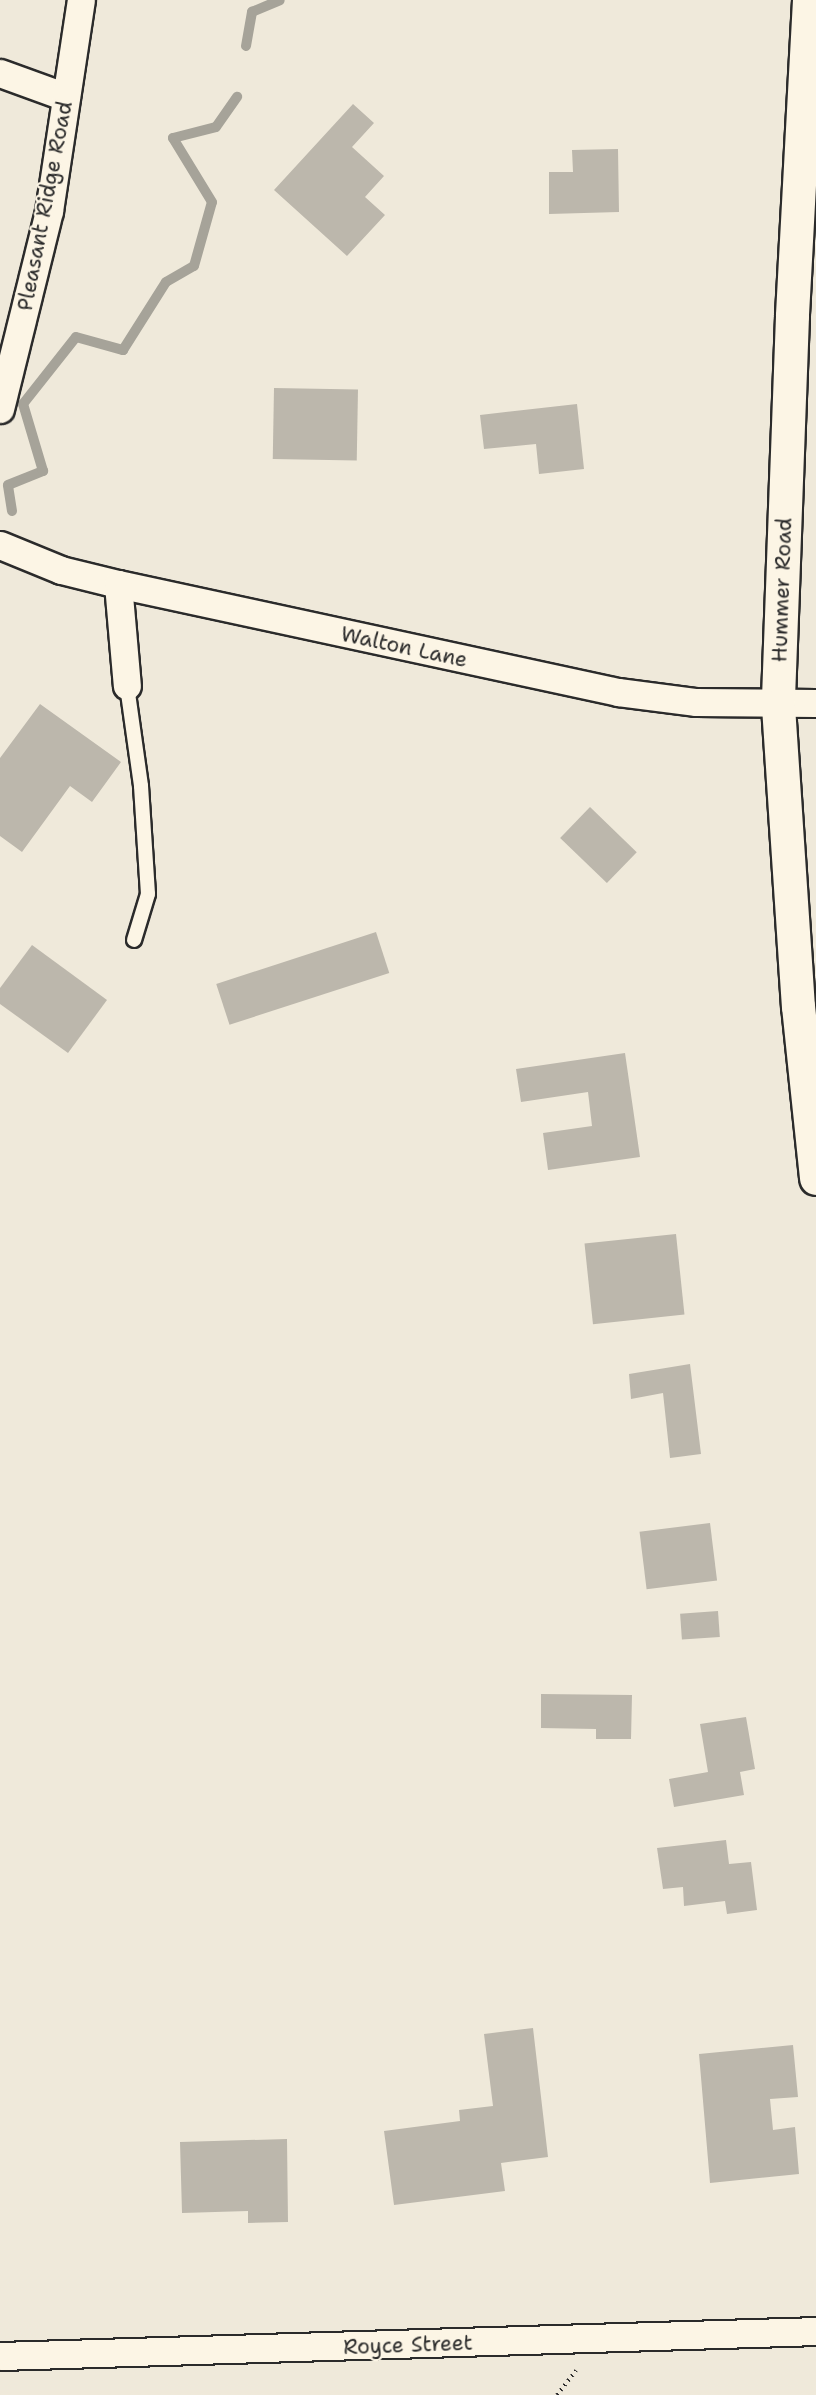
<!DOCTYPE html>
<html>
<head>
<meta charset="utf-8">
<style>
	body { margin:0 }
	#map { position:relative; width:816px; height:2395px; overflow:hidden; background:#efe9da; font-family:"Shantell Sans",sans-serif }
	div>[style] { position:absolute }
	.stream>* { height:10px; margin:-5px; padding:0 5px; transform-origin:5px; border-radius:5px; background:#a6a399 }
	.building>* { inset:0; background:#bcb7ac; transform-origin:0 0 }
	.path>* { height:4px; margin-top:-2px; transform-origin:0; background:repeating-linear-gradient(90deg,#2b2b2b 0 1.5px,transparent 0 6px) }
	.roads { filter:drop-shadow(2px 0 #2b2b2b) drop-shadow(-2px 0 #2b2b2b) drop-shadow(0 2px #2b2b2b) drop-shadow(0 -2px #2b2b2b) }
	.service>* { height:14px; margin:-7px; padding:0 7px; transform-origin:7px; border-radius:7px; background:#fcf5e5 }
	.minor>* { height:27px; margin:-13.5px; padding:0 13.5px; transform-origin:13.5px; border-radius:13.5px; background:#fcf5e5 }
	.secondary>* { height:33px; margin:-16.5px; padding:0 16.5px; transform-origin:16.5px; border-radius:16.5px; background:#fcf5e5 }
	span { translate:-50% -50%; white-space:nowrap; text-align:center; line-height:1.15; -webkit-text-stroke:4.5px #fcf5e5; paint-order:stroke }
	.street-label { font-size:21px; color:#2b2b2b }
</style>
</head>
<body>
<div id="map">
	<div class="stream">
		<i style="left:246px;top:46px;width:35px;rotate:-80deg"></i>
		<i style="left:252px;top:12px;width:30px;rotate:-23deg"></i>
		<i style="left:12px;top:511px;width:26px;rotate:-99deg"></i>
		<i style="left:8px;top:485px;width:38px;rotate:-22deg"></i>
		<i style="left:43px;top:471px;width:70px;rotate:-106.6deg"></i>
		<i style="left:23px;top:404px;width:85px;rotate:-51.7deg"></i>
		<i style="left:76px;top:337px;width:49px;rotate:15.5deg"></i>
		<i style="left:123px;top:350px;width:80px;rotate:-57.7deg"></i>
		<i style="left:166px;top:282px;width:32px;rotate:-30deg"></i>
		<i style="left:194px;top:266px;width:66px;rotate:-74.3deg"></i>
		<i style="left:212px;top:202px;width:75px;rotate:-121.4deg"></i>
		<i style="left:173px;top:138px;width:44px;rotate:-14.3deg"></i>
		<i style="left:216px;top:127px;width:37px;rotate:-55deg"></i>
	</div>
	<div class="building">
		<i style="clip-path:polygon(353px 104px,374px 123px,352px 147px,384px 176px,365px 197px,385px 215px,347px 256px,274px 190px)"></i>
		<i style="clip-path:polygon(618px 149px,619px 212px,549px 214px,549px 172px,573px 172px,572px 150px)"></i>
		<i style="left:274px;top:388px;width:84px;height:71px;rotate:1deg"></i>
		<i style="clip-path:polygon(577px 404px,584px 469px,539px 474px,536px 444px,484px 449px,480px 415px)"></i>
		<i style="clip-path:polygon(40px 704px,121px 762px,92px 802px,70px 786px,22px 852px,0 836px,0 758px)"></i>
		<i style="left:590px;top:807px;width:65px;height:43px;rotate:44deg"></i>
		<i style="left:376px;top:932px;width:43px;height:168px;rotate:72deg"></i>
		<i style="clip-path:polygon(32px 945px,107px 1000px,68px 1053px,0 1004px,0 988px)"></i>
		<i style="clip-path:polygon(625px 1053px,640px 1157px,548px 1170px,543px 1133px,592px 1126px,588px 1092px,521px 1102px,516px 1069px)"></i>
		<i style="left:676px;top:1234px;width:81px;height:92px;rotate:84deg"></i>
		<i style="clip-path:polygon(690px 1364px,701px 1454px,670px 1458px,663px 1393px,631px 1399px,629px 1374px)"></i>
		<i style="left:710px;top:1523px;width:58px;height:71px;rotate:83deg"></i>
		<i style="left:718px;top:1611px;width:26px;height:38px;rotate:86deg"></i>
		<i style="clip-path:polygon(541px 1694px,632px 1695px,631px 1739px,596px 1739px,596px 1729px,541px 1728px)"></i>
		<i style="clip-path:polygon(746px 1717px,755px 1769px,740px 1772px,744px 1795px,674px 1807px,669px 1779px,708px 1772px,700px 1724px)"></i>
		<i style="clip-path:polygon(726px 1840px,729px 1864px,751px 1862px,757px 1910px,727px 1914px,725px 1901px,684px 1906px,683px 1887px,663px 1889px,657px 1848px)"></i>
		<i style="clip-path:polygon(533px 2028px,548px 2157px,501px 2163px,505px 2191px,394px 2205px,384px 2131px,460px 2121px,459px 2110px,493px 2106px,484px 2034px)"></i>
		<i style="clip-path:polygon(793px 2045px,798px 2097px,770px 2099px,773px 2130px,795px 2127px,799px 2174px,710px 2183px,699px 2054px)"></i>
		<i style="clip-path:polygon(287px 2139px,288px 2222px,248px 2223px,248px 2211px,182px 2213px,180px 2142px)"></i>
	</div>
	<div class="path">
		<i style="left:557px;top:2395px;width:31px;rotate:-52deg"></i>
	</div>
	<div class="roads">
		<div class="service">
			<i style="left:127px;top:686px;width:101px;rotate:82deg"></i>
			<i style="left:141px;top:786px;width:108px;rotate:86.3deg"></i>
			<i style="left:148px;top:894px;width:48px;rotate:106.9deg"></i>
		</div>
		<div class="minor">
			<i style="left:0;top:73px;width:70px;rotate:20deg"></i>
			<i style="left:0;top:409px;width:204px;rotate:-76.1deg"></i>
			<i style="left:49px;top:211px;width:213px;rotate:-81.4deg"></i>
			<i style="left:0;top:545px;width:66px;rotate:22.3deg"></i>
			<i style="left:61px;top:570px;width:59px;rotate:13.8deg"></i>
			<i style="left:118px;top:584px;width:512px;rotate:12.19deg"></i>
			<i style="left:618px;top:692px;width:79px;rotate:7.3deg"></i>
			<i style="left:696px;top:702px;width:120px;rotate:0.5deg"></i>
			<i style="left:118px;top:584px;width:102px;rotate:85deg"></i>
			<i style="left:0;top:2356px;width:816px;rotate:-1.75deg"></i>
		</div>
		<div class="secondary">
			<i style="left:809px;top:0;width:316px;rotate:93.1deg"></i>
			<i style="left:792px;top:316px;width:390px;rotate:92.1deg"></i>
			<i style="left:778px;top:706px;width:301px;rotate:86.2deg"></i>
			<i style="left:798px;top:1006px;width:173px;rotate:84deg"></i>
		</div>
	</div>
	<div class="street-label">
		<span style="left:45px;top:206px;rotate:-79deg">Pleasant Ridge Road</span>
		<span style="left:782px;top:590px;rotate:-88deg">Hummer Road</span>
		<span style="left:404px;top:647px;rotate:12deg">Walton Lane</span>
		<span style="left:408px;top:2345px;rotate:-2deg">Royce Street</span>
	</div>
</div>
</body>
</html>
